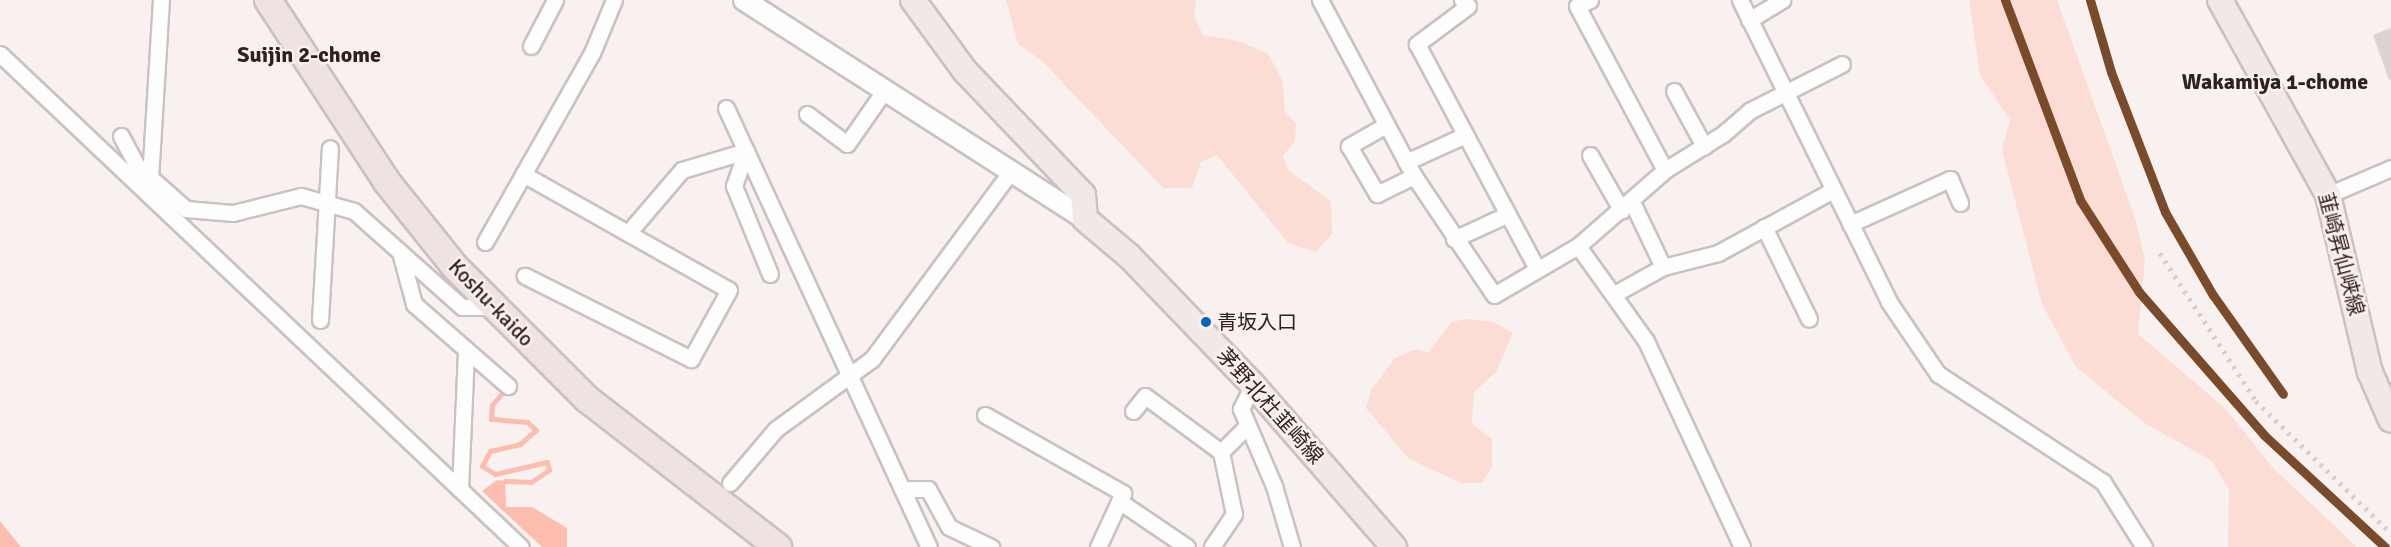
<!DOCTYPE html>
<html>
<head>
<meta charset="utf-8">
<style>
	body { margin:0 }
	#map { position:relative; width:2391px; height:547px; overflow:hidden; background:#f9f1ef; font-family:Signika,"Noto Sans JP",sans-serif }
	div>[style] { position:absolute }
	.green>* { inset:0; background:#fcddd5 }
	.water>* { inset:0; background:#fcbdae }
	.stream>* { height:5px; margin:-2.5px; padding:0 2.5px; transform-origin:2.5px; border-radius:2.5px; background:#fcbdae }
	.building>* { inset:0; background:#dcd4d2 }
	.roads { filter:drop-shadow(2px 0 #c9c2c0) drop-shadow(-2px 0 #c9c2c0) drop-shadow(0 2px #c9c2c0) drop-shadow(0 -2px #c9c2c0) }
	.minor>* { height:15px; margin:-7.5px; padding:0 7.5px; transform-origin:7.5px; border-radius:7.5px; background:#fefdfd }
	.tertiary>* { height:20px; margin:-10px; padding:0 10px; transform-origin:10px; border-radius:10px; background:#fefdfd }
	.primary>* { height:24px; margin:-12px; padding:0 12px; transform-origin:12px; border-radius:12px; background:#f2e9e6 }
	.trunk>* { height:26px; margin:-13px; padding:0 13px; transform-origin:13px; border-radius:13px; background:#eee3e0 }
	.rail>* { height:4.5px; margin-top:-2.25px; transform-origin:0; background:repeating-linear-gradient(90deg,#d1cfcf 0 3px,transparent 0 9px) }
	.rail-1>* { height:9px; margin:-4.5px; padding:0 4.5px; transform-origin:4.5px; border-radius:4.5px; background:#7a4b2a }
	.dots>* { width:16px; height:16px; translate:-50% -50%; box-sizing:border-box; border:3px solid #fdefeb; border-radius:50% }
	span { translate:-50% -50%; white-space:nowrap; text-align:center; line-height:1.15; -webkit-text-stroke:5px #fdefeb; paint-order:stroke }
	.bus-label { font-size:20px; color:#2c2321 }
	.left { translate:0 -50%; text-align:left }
	.street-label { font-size:21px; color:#2c2321 }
	.neighbourhood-label { font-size:22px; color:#2c2321; font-weight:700 }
</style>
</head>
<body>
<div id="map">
	<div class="green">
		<i style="clip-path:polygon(1006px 0,1196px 0,1194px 16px,1203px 35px,1239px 41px,1268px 54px,1282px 79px,1285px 111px,1296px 124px,1295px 141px,1283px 156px,1288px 170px,1331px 201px,1332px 234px,1316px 252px,1288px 243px,1217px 155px,1201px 162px,1192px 188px,1163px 188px,1042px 61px,1018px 44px)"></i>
		<i style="clip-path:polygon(1969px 0,2057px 0,2135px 218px,2145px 260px,2138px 334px,2226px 409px,2273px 468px,2357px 547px,2228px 547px,2229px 490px,2212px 461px,2146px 424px,2076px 367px,2042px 304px,2002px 150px,2010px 120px,1980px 75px)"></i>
		<i style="clip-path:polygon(1466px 319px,1493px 322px,1513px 333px,1496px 372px,1474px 392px,1472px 424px,1492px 439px,1492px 466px,1482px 483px,1461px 483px,1409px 459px,1366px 408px,1371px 390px,1395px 358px,1417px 349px,1428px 353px,1451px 322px)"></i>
	</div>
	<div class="water">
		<i style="clip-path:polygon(497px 480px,505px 481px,506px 507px,532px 507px,567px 528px,567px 547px,542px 547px,482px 491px)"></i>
		<i style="clip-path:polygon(0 521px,21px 547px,0 547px)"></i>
	</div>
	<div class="stream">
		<i style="left:505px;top:481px;width:26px;rotate:2deg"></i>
		<i style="left:531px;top:482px;width:22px;rotate:-34deg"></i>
		<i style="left:549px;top:470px;width:8px;rotate:-104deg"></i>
		<i style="left:547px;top:462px;width:53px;rotate:167deg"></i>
		<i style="left:495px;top:474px;width:15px;rotate:-148deg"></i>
		<i style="left:482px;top:466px;width:17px;rotate:-62deg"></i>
		<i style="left:490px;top:451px;width:31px;rotate:-13deg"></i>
		<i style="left:520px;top:444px;width:21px;rotate:-41deg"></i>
		<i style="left:536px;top:430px;width:12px;rotate:-138deg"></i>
		<i style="left:527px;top:422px;width:36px;rotate:-175deg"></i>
		<i style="left:491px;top:419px;width:14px;rotate:-86deg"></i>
		<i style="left:492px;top:405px;width:23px;rotate:-50deg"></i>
	</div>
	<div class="building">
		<i style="clip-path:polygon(2391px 28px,2391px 79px,2389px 80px,2373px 35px)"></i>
	</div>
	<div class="roads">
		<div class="minor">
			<i style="left:1320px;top:0;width:200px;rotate:61.9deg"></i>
			<i style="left:1414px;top:176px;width:143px;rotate:56.1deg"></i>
			<i style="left:1494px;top:295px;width:97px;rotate:-30.3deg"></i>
			<i style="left:1578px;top:246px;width:116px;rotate:-41.1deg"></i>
			<i style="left:1665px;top:170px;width:68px;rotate:-31.8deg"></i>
			<i style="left:1723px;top:134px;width:35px;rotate:-41deg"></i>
			<i style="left:1749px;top:111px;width:104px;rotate:-26.8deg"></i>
			<i style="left:1462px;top:0;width:8px;rotate:45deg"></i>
			<i style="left:1468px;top:6px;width:64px;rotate:143.3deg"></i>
			<i style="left:1417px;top:44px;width:255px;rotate:61.9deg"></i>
			<i style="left:1590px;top:0;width:14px;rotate:155deg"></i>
			<i style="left:1577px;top:6px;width:186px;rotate:61.8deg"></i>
			<i style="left:1740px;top:0;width:337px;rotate:63.7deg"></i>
			<i style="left:1889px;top:302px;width:87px;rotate:55.8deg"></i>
			<i style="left:1938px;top:374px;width:197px;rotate:33.2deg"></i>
			<i style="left:2103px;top:482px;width:77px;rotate:57.8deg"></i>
			<i style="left:1749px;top:20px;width:39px;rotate:-31deg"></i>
			<i style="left:531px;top:46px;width:52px;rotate:-62.4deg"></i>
			<i style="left:0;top:54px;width:717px;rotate:43.42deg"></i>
			<i style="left:1674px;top:91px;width:63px;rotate:61.4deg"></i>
			<i style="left:726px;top:108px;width:484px;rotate:65.2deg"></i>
			<i style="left:807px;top:114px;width:50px;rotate:36.9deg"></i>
			<i style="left:847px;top:144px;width:68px;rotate:-55.1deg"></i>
			<i style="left:1386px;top:125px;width:43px;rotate:150.4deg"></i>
			<i style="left:1349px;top:146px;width:56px;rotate:59.7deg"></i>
			<i style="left:1377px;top:194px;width:41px;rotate:-25.9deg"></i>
			<i style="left:121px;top:136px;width:34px;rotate:62deg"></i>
			<i style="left:137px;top:166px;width:65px;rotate:41.3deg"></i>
			<i style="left:186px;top:209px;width:47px;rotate:4.9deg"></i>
			<i style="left:233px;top:213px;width:70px;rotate:-14deg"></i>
			<i style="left:301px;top:196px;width:55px;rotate:15.8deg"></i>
			<i style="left:354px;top:211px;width:62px;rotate:41.7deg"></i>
			<i style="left:400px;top:252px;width:54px;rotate:74.9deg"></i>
			<i style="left:414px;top:304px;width:125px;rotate:41.1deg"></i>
			<i style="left:746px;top:151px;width:37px;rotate:109deg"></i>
			<i style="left:734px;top:186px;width:95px;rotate:67.8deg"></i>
			<i style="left:1590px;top:155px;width:64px;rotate:60.3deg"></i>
			<i style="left:1406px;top:162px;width:63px;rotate:-24.5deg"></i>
			<i style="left:523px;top:174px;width:236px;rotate:29.4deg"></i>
			<i style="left:729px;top:290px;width:79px;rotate:118.8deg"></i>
			<i style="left:691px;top:359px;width:186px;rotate:-153.4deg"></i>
			<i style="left:150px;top:179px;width:179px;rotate:-86.5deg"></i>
			<i style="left:2328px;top:195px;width:69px;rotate:-23.2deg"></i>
			<i style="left:1632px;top:202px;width:72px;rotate:64.5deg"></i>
			<i style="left:1850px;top:224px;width:110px;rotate:-24.2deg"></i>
			<i style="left:1950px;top:179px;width:26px;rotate:67deg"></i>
			<i style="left:1764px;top:227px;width:102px;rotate:63.9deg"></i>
			<i style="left:628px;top:233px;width:83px;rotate:-49.4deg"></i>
			<i style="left:682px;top:170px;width:67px;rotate:-16.5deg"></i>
			<i style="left:1454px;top:239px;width:57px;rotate:-24.8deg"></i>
			<i style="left:485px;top:242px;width:217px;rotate:-60.5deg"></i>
			<i style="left:592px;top:53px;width:57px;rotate:-67.5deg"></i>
			<i style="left:1578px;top:246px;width:117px;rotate:54.4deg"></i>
			<i style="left:1646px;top:341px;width:227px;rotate:65deg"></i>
			<i style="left:400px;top:252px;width:83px;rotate:41.6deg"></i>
			<i style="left:462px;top:307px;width:33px"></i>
			<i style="left:1616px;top:293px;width:54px;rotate:-29deg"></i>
			<i style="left:1663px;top:267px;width:57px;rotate:-14.3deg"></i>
			<i style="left:1718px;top:253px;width:131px;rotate:-28.7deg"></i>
			<i style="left:320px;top:320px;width:172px;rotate:-86.7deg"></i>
			<i style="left:1253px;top:385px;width:27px;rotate:117deg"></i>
			<i style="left:1241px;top:409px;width:84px;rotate:66.8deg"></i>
			<i style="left:1274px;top:486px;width:64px;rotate:73.6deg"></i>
			<i style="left:1133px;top:411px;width:19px;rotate:-51deg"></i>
			<i style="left:1145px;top:396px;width:94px;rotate:36.4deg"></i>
			<i style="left:1221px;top:452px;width:63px;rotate:78.2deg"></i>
			<i style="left:1234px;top:514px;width:40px;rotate:124deg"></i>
			<i style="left:985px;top:415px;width:159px;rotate:29.5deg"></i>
			<i style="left:1123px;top:493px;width:60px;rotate:114.8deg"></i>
			<i style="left:1221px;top:452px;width:37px;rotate:-45deg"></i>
			<i style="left:730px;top:483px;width:71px;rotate:-49.6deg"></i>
			<i style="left:776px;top:429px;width:119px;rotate:-36.1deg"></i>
			<i style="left:872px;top:359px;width:235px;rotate:-53.5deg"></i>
			<i style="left:460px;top:489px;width:137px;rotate:-87.5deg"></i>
			<i style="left:902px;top:489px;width:26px"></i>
			<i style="left:928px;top:489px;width:43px;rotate:61.1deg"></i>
			<i style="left:949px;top:527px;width:47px;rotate:25.5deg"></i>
			<i style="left:1119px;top:501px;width:82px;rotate:34.1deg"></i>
		</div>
		<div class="tertiary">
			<i style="left:744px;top:0;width:405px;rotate:32.7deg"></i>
		</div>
		<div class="primary">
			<i style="left:913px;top:0;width:88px;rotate:53.8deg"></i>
			<i style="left:965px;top:71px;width:171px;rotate:46.4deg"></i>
			<i style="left:1083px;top:195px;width:24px;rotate:85deg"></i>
			<i style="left:1085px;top:219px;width:57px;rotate:40.1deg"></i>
			<i style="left:1129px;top:256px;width:179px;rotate:46.1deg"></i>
			<i style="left:1253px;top:385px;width:215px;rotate:49deg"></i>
			<i style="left:2220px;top:0;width:223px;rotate:61deg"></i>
			<i style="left:2328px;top:195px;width:182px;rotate:76.7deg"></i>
			<i style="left:2370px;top:372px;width:52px;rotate:66.4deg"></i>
		</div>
		<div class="trunk">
			<i style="left:268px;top:0;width:217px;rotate:56.8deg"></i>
			<i style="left:387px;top:182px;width:109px;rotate:51.3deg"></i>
			<i style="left:455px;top:267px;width:187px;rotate:45deg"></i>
			<i style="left:587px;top:399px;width:242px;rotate:37.8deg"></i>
		</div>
	</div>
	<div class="rail">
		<i style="left:2160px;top:253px;width:176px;rotate:57deg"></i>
		<i style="left:2256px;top:401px;width:189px;rotate:44.4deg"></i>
	</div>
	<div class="rail-1">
		<i style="left:2005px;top:0;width:214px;rotate:69.4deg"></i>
		<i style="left:2080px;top:200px;width:109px;rotate:57.3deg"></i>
		<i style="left:2139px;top:292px;width:190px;rotate:48.8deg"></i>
		<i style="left:2264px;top:435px;width:165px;rotate:42.8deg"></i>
		<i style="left:2090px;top:0;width:75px;rotate:73.7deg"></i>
		<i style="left:2111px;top:72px;width:150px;rotate:68.9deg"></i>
		<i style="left:2165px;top:212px;width:96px;rotate:60deg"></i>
		<i style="left:2213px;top:295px;width:121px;rotate:54.7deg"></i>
	</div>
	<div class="dots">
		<i style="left:1206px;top:322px;background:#0065bd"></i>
	</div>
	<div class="bus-label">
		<span class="left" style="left:1217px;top:322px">青坂入口</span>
	</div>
	<div class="street-label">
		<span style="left:2341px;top:254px;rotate:75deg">韮崎昇仙峡線</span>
		<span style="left:491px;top:303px;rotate:46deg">Koshu-kaido</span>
		<span style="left:1270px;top:406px;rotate:48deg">茅野北杜韮崎線</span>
	</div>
	<div class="neighbourhood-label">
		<span style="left:309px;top:55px">Suijin 2-chome</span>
		<span style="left:2275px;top:82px">Wakamiya 1-chome</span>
	</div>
</div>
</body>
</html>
